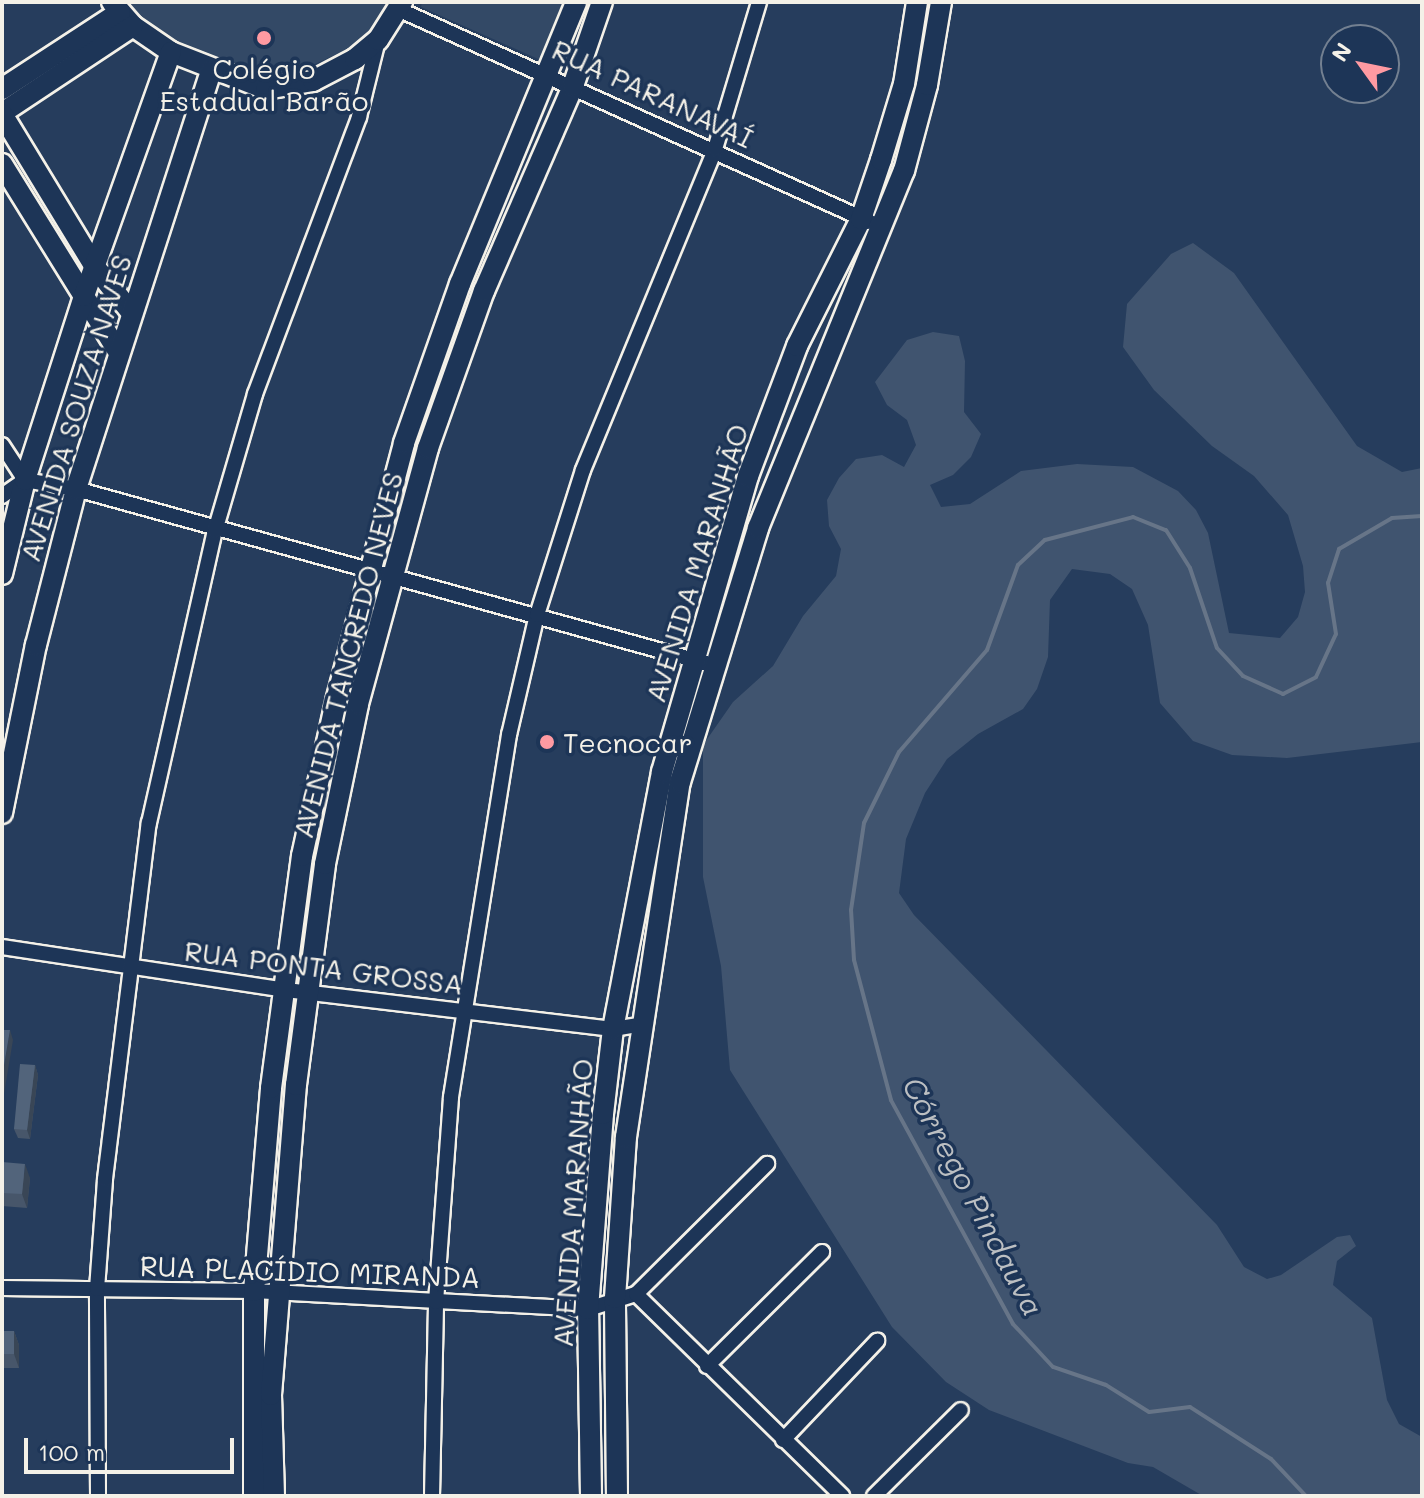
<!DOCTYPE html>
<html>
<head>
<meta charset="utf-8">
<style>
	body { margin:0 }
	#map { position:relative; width:1424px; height:1498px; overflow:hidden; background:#263d5d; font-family:Mali,sans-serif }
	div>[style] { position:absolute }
	.built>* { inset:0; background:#334966 }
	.green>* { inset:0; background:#40546f }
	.stream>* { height:4px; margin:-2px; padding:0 2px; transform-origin:2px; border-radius:2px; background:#677588 }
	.roads { filter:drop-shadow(2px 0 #f4f1e8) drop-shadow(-2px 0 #f4f1e8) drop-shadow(0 2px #f4f1e8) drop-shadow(0 -2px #f4f1e8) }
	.street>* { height:14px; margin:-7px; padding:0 7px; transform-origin:7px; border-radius:7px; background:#1d3557 }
	.secondary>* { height:20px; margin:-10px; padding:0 10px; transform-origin:10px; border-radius:10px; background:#1d3557 }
	.wall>* { inset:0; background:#47566a }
	.shaded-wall>* { inset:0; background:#394656 }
	.building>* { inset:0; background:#52647b; transform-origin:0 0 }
	.dots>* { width:22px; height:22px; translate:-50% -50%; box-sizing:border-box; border:4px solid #1d3557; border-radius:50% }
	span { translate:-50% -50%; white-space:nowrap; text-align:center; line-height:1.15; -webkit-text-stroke:7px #1d3557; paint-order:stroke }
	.poi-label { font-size:28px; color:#f4f1e8 }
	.left { translate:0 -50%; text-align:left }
	.street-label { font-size:28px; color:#f4f1e8 }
	.water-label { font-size:30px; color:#bcbfc2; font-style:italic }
	.frame { position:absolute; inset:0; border:4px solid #f4f1e8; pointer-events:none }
	.north { position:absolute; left:1320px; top:24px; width:80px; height:80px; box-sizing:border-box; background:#1d3557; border:2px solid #738091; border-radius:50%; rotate:303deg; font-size:22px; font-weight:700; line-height:32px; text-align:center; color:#f4f1e8 }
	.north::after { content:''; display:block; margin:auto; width:28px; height:36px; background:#ff9aa2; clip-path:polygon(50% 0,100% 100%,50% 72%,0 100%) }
	.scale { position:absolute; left:24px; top:1438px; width:210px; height:36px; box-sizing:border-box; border:4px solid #f4f1e8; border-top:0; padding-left:10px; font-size:24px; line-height:28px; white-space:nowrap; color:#f4f1e8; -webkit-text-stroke:6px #1d3557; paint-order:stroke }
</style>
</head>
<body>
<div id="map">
	<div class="built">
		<i style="clip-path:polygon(123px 2px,389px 2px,369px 32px,345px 50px,309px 67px,268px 74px,176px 43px)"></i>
		<i style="clip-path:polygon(422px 2px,564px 2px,545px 62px,421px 7px)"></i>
	</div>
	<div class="green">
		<i style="clip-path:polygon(1193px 243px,1234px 273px,1357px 446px,1402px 472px,1422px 468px,1422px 742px,1287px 758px,1232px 755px,1193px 741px,1160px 703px,1148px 625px,1132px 589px,1110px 574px,1072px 569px,1050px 600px,1048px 657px,1037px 689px,1023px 709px,978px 734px,947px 759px,925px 793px,906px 839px,899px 893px,914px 915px,1217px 1225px,1244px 1267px,1267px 1279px,1281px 1275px,1337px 1237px,1350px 1235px,1356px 1246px,1337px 1261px,1333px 1285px,1372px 1318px,1387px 1400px,1399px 1424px,1422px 1437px,1422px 1496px,1203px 1496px,1153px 1467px,1128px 1463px,989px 1410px,946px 1382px,892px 1327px,730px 1070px,721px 966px,703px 877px,703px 745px,733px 702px,773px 666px,803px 616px,836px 576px,841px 549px,829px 526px,827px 500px,839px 478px,856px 459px,882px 455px,904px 467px,916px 445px,907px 420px,887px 405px,875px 382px,907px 340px,933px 332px,959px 336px,965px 361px,964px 412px,981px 434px,971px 457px,953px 475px,930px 485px,941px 507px,970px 504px,1021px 471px,1077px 464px,1133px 467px,1178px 491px,1196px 510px,1208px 533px,1229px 633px,1280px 638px,1298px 617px,1305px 592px,1303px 566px,1288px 515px,1254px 476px,1212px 446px,1154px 390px,1123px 347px,1127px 304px,1171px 254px)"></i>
	</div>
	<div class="stream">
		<i style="left:1306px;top:1496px;width:51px;rotate:-133.4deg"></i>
		<i style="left:1271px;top:1459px;width:96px;rotate:-147.3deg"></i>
		<i style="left:1190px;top:1407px;width:41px;rotate:173deg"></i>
		<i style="left:1149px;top:1412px;width:51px;rotate:-147.9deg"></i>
		<i style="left:1106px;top:1385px;width:56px;rotate:-161.2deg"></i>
		<i style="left:1053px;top:1367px;width:59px;rotate:-132.9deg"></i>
		<i style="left:1013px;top:1324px;width:255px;rotate:-118.6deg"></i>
		<i style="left:891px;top:1100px;width:145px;rotate:-104.8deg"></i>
		<i style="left:854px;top:960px;width:50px;rotate:-93.4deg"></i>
		<i style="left:851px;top:910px;width:88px;rotate:-81.5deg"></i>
		<i style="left:864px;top:823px;width:79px;rotate:-63.8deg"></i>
		<i style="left:899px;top:752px;width:135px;rotate:-49.2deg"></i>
		<i style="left:987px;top:650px;width:90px;rotate:-70deg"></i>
		<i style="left:1018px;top:565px;width:37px;rotate:-43deg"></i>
		<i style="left:1045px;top:540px;width:91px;rotate:-14.6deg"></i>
		<i style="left:1133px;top:517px;width:35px;rotate:22deg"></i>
		<i style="left:1166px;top:530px;width:45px;rotate:57.7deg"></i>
		<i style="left:1190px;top:568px;width:84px;rotate:71.4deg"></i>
		<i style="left:1217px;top:648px;width:38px;rotate:47deg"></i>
		<i style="left:1243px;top:676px;width:44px;rotate:24.2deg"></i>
		<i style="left:1283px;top:694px;width:37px;rotate:-27deg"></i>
		<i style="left:1316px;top:677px;width:47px;rotate:-65.1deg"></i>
		<i style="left:1336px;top:634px;width:52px;rotate:-98.9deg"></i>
		<i style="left:1328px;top:583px;width:36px;rotate:-72deg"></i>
		<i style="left:1339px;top:549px;width:61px;rotate:-30.3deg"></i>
		<i style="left:1392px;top:518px;width:30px;rotate:-4deg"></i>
	</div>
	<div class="roads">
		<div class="street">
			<i style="left:400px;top:10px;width:516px;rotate:24.28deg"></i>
			<i style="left:2px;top:445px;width:42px;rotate:56.7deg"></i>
			<i style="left:25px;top:480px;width:52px;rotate:10deg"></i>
			<i style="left:76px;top:489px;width:664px;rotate:15.46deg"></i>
			<i style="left:2px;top:496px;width:28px;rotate:-35deg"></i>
			<i style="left:2px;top:947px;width:287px;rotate:8.6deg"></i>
			<i style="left:286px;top:990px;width:329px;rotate:6.8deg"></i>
			<i style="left:613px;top:1029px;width:26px;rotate:-9deg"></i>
			<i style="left:2px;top:1288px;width:252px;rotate:0.7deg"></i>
			<i style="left:254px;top:1291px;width:334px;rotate:3.1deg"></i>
			<i style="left:588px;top:1309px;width:50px;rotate:-17.4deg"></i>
			<i style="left:636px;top:1294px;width:289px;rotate:44.4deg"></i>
			<i style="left:636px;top:1294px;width:185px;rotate:-44.8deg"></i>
			<i style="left:707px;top:1366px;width:162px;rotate:-44.7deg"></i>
			<i style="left:783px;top:1440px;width:137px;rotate:-46.5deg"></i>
			<i style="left:98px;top:1496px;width:207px;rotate:-90.3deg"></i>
			<i style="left:97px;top:1289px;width:110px;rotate:-85.8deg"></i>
			<i style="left:105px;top:1179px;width:359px;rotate:-83deg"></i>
			<i style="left:149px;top:823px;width:299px;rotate:-77.3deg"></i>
			<i style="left:215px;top:531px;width:143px;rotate:-73.7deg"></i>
			<i style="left:255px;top:394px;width:296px;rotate:-69.4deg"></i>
			<i style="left:359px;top:117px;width:79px;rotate:-76.1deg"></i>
			<i style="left:432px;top:1496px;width:194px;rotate:-88.8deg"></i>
			<i style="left:436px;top:1302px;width:206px;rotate:-85.8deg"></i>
			<i style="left:451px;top:1097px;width:367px;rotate:-80.9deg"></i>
			<i style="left:509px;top:735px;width:123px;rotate:-76.9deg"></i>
			<i style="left:537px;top:615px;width:152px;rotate:-72.4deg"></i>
			<i style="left:583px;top:470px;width:347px;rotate:-67.6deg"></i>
			<i style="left:715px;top:149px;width:153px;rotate:-73.3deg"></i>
			<i style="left:874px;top:1496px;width:122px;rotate:-44.7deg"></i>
		</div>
		<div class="secondary">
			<i style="left:112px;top:2px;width:32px;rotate:49deg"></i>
			<i style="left:133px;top:26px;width:46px;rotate:34.4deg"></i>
			<i style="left:171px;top:52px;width:102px;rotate:21.3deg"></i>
			<i style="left:266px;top:89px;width:48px;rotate:-9.7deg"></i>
			<i style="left:313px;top:81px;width:47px;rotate:-27.6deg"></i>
			<i style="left:355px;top:59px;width:30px;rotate:-40deg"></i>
			<i style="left:378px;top:40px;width:45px;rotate:-57.7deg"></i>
			<i style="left:2px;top:89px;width:141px;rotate:-33.1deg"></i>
			<i style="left:2px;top:113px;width:157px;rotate:-33.6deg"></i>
			<i style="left:2px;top:114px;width:179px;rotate:58.7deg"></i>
			<i style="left:95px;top:267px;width:58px;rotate:51.3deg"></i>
			<i style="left:2px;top:164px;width:222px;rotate:58.2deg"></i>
			<i style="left:2px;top:574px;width:97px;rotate:-76.3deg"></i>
			<i style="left:25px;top:480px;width:193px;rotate:-72.2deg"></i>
			<i style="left:84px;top:296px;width:259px;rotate:-70.4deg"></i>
			<i style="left:2px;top:813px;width:171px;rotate:-78.6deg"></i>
			<i style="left:36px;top:645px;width:161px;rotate:-75.6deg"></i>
			<i style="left:76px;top:489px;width:439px;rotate:-72.1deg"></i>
			<i style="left:254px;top:1496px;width:205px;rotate:-90deg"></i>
			<i style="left:254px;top:1291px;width:204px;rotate:-85.2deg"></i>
			<i style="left:271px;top:1088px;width:234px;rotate:-82.4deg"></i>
			<i style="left:302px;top:856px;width:159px;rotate:-77.6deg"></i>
			<i style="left:336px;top:701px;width:267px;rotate:-75.2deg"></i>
			<i style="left:404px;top:443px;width:169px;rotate:-70.6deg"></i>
			<i style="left:460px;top:284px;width:305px;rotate:-67.6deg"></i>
			<i style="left:274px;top:1496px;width:101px;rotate:-91.7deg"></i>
			<i style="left:271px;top:1395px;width:311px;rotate:-85.4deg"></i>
			<i style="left:296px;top:1085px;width:223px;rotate:-82.5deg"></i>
			<i style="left:325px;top:864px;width:163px;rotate:-78.3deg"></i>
			<i style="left:358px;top:704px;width:265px;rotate:-74.7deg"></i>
			<i style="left:428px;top:448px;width:167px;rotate:-70.4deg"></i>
			<i style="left:484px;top:291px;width:223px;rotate:-66.5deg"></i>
			<i style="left:573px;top:86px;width:89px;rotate:-71deg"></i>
			<i style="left:591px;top:1496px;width:187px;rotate:-90.9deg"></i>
			<i style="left:588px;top:1309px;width:196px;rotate:-85.6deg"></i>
			<i style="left:603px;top:1114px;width:86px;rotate:-83.3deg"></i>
			<i style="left:613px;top:1029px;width:262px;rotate:-79.2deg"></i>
			<i style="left:662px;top:772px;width:308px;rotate:-73.8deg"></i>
			<i style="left:748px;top:476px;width:139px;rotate:-69.3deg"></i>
			<i style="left:797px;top:346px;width:142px;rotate:-63.3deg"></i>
			<i style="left:861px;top:219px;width:62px;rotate:-71.3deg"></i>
			<i style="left:881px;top:160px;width:79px;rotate:-73.2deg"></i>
			<i style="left:904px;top:84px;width:83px;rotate:-81deg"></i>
			<i style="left:617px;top:1496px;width:198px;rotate:-90.6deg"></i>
			<i style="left:615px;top:1298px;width:161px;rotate:-86.1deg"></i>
			<i style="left:626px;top:1137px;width:359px;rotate:-81.4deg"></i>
			<i style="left:680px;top:782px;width:266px;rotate:-72.9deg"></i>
			<i style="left:758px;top:528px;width:386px;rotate:-67.8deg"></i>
			<i style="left:904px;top:171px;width:89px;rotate:-75deg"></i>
			<i style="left:927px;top:85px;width:84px;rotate:-80.4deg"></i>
		</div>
	</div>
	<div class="wall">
		<i style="clip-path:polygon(35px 1065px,38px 1075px,30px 1139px,18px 1138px,14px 1129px)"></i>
		<i style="clip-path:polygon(2px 1162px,30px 1178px,27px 1208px,2px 1206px)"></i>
		<i style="clip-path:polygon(2px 1331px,14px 1331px,19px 1345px,19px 1368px,2px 1368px)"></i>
	</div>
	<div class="shaded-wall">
		<i style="clip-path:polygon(10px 1030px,13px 1040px,2px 1106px,2px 1077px)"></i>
		<i style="clip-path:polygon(35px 1065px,38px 1075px,30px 1139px,27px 1130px)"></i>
		<i style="clip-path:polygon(25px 1164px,30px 1178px,27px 1208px,22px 1194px)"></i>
		<i style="clip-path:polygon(14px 1331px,19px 1345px,19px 1368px,14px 1354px)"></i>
	</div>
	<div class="building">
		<i style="clip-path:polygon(2px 1030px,10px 1030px,2px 1077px)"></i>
		<i style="clip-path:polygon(20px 1064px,35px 1065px,27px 1130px,14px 1129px)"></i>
		<i style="clip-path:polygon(2px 1162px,25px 1164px,22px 1194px,2px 1193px)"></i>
		<i style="left:2px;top:1331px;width:12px;height:23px"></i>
	</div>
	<div class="dots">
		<i style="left:264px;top:38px;background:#ff9aa2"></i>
		<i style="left:547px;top:742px;background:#ff9aa2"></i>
	</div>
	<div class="poi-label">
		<span style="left:264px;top:84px">Colégio<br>Estadual Barão</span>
		<span class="left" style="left:563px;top:742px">Tecnocar</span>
	</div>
	<div class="street-label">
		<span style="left:653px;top:93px;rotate:25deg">RUA PARANAVAÍ</span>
		<span style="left:75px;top:408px;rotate:-73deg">AVENIDA SOUZA NAVES</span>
		<span style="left:696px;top:563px;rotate:-73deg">AVENIDA MARANHÃO</span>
		<span style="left:347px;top:655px;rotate:-76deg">AVENIDA TANCREDO NEVES</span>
		<span style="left:324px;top:967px;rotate:7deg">RUA PONTA GROSSA</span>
		<span style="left:572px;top:1203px;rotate:-86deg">AVENIDA MARANHÃO</span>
		<span style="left:310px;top:1271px;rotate:2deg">RUA PLACÍDIO MIRANDA</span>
	</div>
	<div class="water-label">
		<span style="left:974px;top:1196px;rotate:62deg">Córrego Pindauva</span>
	</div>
	<div class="frame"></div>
	<div class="north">N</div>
	<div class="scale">100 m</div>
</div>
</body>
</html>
